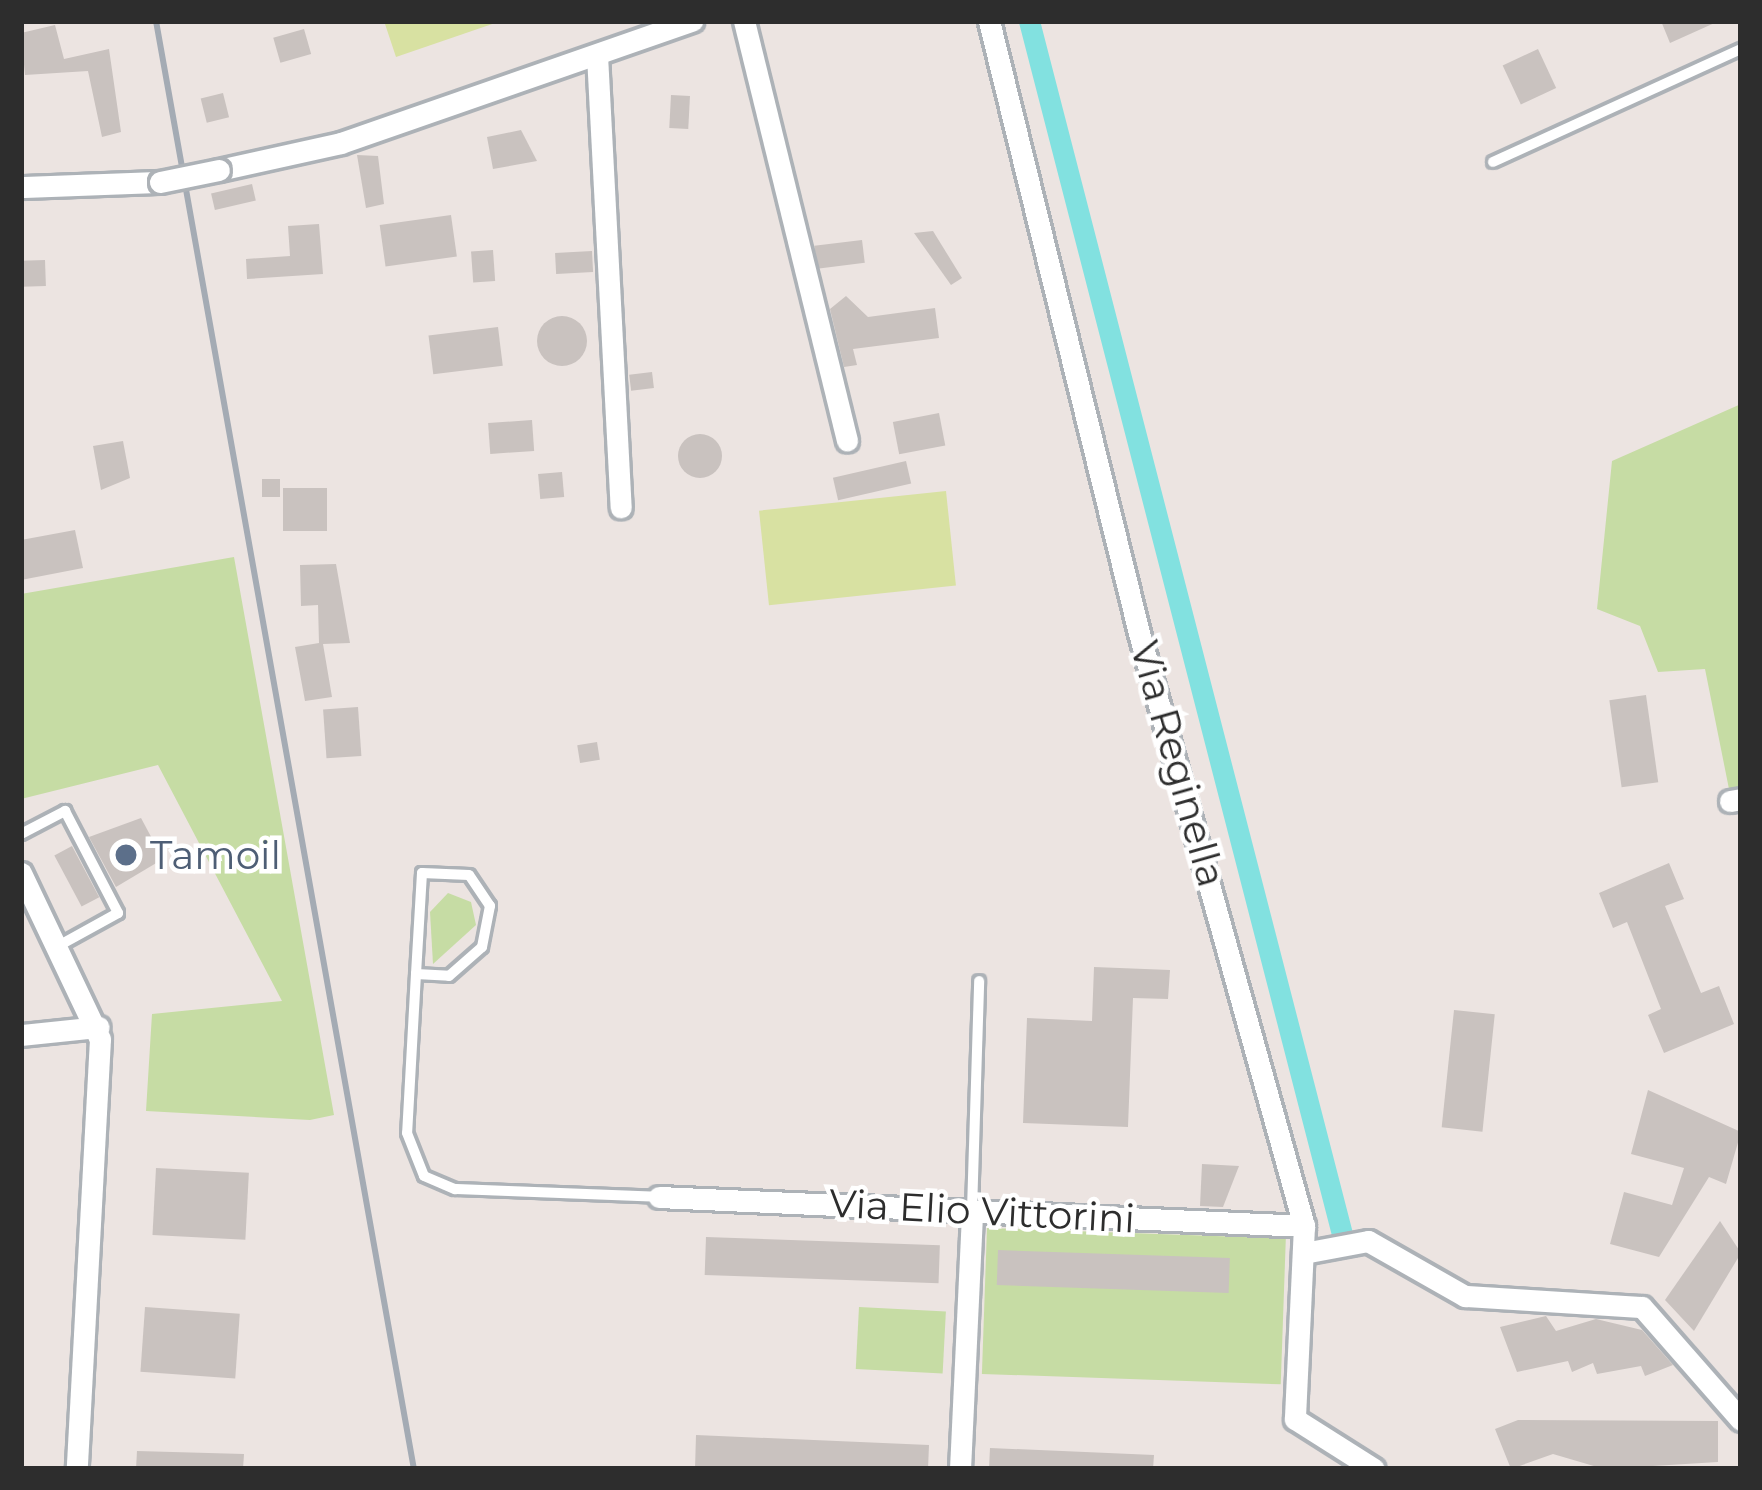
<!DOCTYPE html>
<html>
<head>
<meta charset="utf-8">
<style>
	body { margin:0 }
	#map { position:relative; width:1762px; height:1490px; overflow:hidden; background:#ece4e1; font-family:Montserrat,sans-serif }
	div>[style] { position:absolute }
	.green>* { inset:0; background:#c6dca4; transform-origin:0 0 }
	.pitch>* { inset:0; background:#d8e1a2; transform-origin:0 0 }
	.canal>* { height:21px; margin:-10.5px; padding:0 10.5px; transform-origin:10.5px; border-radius:10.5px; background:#82e1e0 }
	.building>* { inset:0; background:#c9c2bf; transform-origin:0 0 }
	.round { border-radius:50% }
	.roads { filter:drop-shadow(3px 0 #adb2b7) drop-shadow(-3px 0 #adb2b7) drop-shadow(0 3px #adb2b7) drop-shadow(0 -3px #adb2b7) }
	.service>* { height:10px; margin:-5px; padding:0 5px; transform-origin:5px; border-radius:5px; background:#fff }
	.minor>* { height:21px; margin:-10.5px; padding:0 10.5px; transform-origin:10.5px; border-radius:10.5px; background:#fff }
	.rail>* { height:6px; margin:-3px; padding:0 3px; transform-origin:3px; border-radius:3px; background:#a4abb4 }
	.bridges { filter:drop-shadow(3px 0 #adb2b7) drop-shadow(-3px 0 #adb2b7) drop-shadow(0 3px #adb2b7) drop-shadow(0 -3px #adb2b7) }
	.minor-bridge>* { height:21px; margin:-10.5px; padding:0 10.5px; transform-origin:10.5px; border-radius:10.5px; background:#fff }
	.dots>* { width:33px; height:33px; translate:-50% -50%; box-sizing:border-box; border:6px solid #fff; border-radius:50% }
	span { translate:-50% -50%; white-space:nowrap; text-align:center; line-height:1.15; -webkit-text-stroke:9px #fff; paint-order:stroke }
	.street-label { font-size:39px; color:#2d2d2d }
	.service-label { font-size:39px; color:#4e5e75 }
	.left { translate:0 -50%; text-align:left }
	.frame { position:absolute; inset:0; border:24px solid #2d2d2d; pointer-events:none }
</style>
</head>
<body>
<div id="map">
	<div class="green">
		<i style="clip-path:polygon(1741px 404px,1741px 792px,1730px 794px,1705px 669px,1658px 672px,1640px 626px,1597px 609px,1612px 461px)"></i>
		<i style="clip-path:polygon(234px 557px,334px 1115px,310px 1120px,146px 1111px,152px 1014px,282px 1001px,158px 765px,21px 799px,21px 594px)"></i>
		<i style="clip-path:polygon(448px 893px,471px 902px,476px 925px,433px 964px,430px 912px)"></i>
		<i style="left:987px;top:1228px;width:299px;height:146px;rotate:2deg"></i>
		<i style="left:859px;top:1307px;width:87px;height:62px;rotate:3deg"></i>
	</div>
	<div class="pitch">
		<i style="clip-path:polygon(384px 21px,501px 21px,396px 57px)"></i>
		<i style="left:946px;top:491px;width:95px;height:188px;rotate:84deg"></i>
	</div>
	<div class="canal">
		<i style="left:1029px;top:21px;width:1253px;rotate:75.53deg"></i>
	</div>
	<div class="building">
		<i style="clip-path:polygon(1661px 21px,1719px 21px,1670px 43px)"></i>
		<i style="clip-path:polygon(55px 25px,64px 59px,109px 49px,121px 132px,102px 137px,88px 71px,25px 75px,21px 33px)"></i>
		<i style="left:304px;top:29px;width:26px;height:32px;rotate:74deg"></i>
		<i style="left:1538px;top:49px;width:43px;height:39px;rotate:65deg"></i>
		<i style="left:223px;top:93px;width:25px;height:23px;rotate:76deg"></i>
		<i style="left:671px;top:95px;width:19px;height:33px;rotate:3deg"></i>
		<i style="clip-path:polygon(521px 130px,537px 161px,493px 169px,487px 137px)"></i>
		<i style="clip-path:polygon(357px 155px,378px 156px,384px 204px,366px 208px)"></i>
		<i style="left:252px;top:184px;width:17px;height:42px;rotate:77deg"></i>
		<i style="left:451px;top:215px;width:42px;height:72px;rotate:82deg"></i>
		<i style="clip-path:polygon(319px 224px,323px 274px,247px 279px,246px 259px,290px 256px,288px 226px)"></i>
		<i style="clip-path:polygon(933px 231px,962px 278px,951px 285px,914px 233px)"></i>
		<i style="left:862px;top:240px;width:23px;height:48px;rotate:83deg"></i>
		<i style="left:493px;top:250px;width:31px;height:22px;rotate:86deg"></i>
		<i style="left:592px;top:251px;width:21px;height:37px;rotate:87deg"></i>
		<i style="left:45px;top:260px;width:26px;height:24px;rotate:88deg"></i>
		<i style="clip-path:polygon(846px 296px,868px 317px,935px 308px,939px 338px,853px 349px,857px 365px,844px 367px,830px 309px)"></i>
		<i class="round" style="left:537px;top:316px;width:50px;height:50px"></i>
		<i style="left:498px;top:327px;width:39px;height:70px;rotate:83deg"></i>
		<i style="left:652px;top:372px;width:16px;height:23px;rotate:83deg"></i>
		<i style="left:939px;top:413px;width:33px;height:47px;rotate:79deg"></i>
		<i style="left:532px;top:420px;width:31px;height:44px;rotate:86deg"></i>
		<i class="round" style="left:678px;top:434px;width:44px;height:44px"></i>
		<i style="clip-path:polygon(123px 441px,130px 478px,101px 490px,93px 446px)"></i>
		<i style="left:906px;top:461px;width:23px;height:75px;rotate:77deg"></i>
		<i style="left:562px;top:472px;width:25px;height:24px;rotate:85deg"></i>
		<i style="left:262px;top:479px;width:18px;height:18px"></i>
		<i style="left:283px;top:488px;width:44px;height:43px"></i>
		<i style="clip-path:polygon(75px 530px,83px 568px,21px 580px,21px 540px)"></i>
		<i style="clip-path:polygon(336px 564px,350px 643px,323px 644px,332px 697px,305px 701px,295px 647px,319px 643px,318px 605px,301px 606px,300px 565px)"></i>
		<i style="left:1646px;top:695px;width:88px;height:37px;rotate:82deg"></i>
		<i style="left:358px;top:707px;width:49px;height:35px;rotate:86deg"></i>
		<i style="left:597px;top:742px;width:18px;height:20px;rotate:81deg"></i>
		<i style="clip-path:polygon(141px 818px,163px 859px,116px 887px,89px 837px)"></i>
		<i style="left:72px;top:846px;width:58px;height:20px;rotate:62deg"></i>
		<i style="clip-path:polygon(1669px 863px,1684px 899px,1665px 906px,1701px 993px,1719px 986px,1734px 1024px,1664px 1053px,1648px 1015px,1661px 1009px,1627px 922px,1613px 928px,1599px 893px)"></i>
		<i style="clip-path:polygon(1094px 967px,1170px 970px,1168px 999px,1133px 998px,1128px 1127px,1023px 1123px,1027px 1018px,1092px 1021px)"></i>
		<i style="left:1454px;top:1010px;width:41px;height:118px;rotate:6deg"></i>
		<i style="clip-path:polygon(1648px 1090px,1741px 1132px,1726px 1184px,1709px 1177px,1659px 1257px,1610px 1244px,1624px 1192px,1672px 1205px,1684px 1168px,1631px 1154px)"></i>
		<i style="clip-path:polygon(1202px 1164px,1239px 1166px,1223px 1207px,1200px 1206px)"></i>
		<i style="left:156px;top:1168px;width:93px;height:67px;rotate:3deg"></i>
		<i style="clip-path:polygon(1720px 1221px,1741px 1253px,1694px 1331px,1665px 1300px)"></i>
		<i style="left:706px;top:1237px;width:234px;height:38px;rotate:2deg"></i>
		<i style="left:998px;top:1250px;width:232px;height:35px;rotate:2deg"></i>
		<i style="left:145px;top:1307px;width:95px;height:65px;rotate:4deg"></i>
		<i style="clip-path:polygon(1546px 1316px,1556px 1331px,1596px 1319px,1642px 1330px,1673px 1365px,1645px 1376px,1641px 1366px,1597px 1374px,1593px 1363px,1572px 1372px,1568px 1361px,1517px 1372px,1500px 1327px)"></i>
		<i style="clip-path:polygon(1518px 1420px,1718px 1421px,1718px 1462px,1604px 1469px,1553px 1454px,1511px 1469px,1495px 1429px)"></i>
		<i style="clip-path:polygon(696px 1435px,929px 1445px,928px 1469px,695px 1469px)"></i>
		<i style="clip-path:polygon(990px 1448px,1154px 1455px,1153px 1469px,989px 1469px)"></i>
		<i style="clip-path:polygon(137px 1451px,244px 1454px,243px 1469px,136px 1469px)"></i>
	</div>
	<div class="roads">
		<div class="service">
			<i style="left:1493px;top:162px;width:273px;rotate:-24.5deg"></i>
			<i style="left:21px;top:834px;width:50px;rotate:-27.6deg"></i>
			<i style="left:65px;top:811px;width:115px;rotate:62.5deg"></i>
			<i style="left:118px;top:913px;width:66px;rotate:151.1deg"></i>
			<i style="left:416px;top:974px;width:33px;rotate:3deg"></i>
			<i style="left:449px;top:976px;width:44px;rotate:-41.3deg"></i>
			<i style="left:482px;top:947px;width:42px;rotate:-79deg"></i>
			<i style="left:490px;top:906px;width:37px;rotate:-124deg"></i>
			<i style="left:469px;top:875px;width:47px;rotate:-177.6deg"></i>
			<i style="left:422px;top:873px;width:101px;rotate:93.4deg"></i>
			<i style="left:416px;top:974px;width:159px;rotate:93.2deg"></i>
			<i style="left:407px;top:1133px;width:46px;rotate:68.4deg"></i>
			<i style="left:424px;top:1176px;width:34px;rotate:23deg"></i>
			<i style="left:455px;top:1189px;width:204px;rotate:2.2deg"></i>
			<i style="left:972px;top:1210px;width:229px;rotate:-88.2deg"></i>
		</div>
		<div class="minor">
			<i style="left:744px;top:21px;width:432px;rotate:76.2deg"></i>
			<i style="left:989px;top:21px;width:630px;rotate:76.23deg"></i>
			<i style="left:1139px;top:633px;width:616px;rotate:74.45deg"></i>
			<i style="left:1304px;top:1226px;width:193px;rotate:92.7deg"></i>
			<i style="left:1295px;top:1419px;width:93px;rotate:32.3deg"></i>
			<i style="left:597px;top:55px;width:453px;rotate:87deg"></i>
			<i style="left:219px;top:170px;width:125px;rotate:-12.5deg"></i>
			<i style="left:341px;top:143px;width:372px;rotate:-19.2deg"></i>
			<i style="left:21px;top:187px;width:139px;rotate:-2.1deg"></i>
			<i style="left:1730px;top:801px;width:11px;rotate:-10deg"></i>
			<i style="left:21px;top:873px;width:184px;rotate:64.6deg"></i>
			<i style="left:100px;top:1039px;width:431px;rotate:93.1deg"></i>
			<i style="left:21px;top:1035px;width:78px;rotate:-5.9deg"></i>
			<i style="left:659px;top:1197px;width:646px;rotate:2.57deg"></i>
			<i style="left:1309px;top:1252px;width:60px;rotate:-10.6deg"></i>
			<i style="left:1368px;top:1241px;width:112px;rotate:29.6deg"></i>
			<i style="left:1465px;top:1296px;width:177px;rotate:3.6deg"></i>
			<i style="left:1642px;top:1307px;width:150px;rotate:48.8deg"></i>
			<i style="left:960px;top:1469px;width:259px;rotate:-87.3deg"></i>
		</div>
	</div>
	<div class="rail">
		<i style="left:156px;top:21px;width:1471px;rotate:79.9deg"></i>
	</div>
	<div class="bridges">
		<div class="minor-bridge">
			<i style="left:160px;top:182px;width:60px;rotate:-11.5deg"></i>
		</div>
	</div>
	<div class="dots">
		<i style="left:126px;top:855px;background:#5c6f8a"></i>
	</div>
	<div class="street-label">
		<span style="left:1178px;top:764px;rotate:74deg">Via Reginella</span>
		<span style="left:982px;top:1211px;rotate:3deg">Via Elio Vittorini</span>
	</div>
	<div class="service-label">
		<span class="left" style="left:150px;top:855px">Tamoil</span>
	</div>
	<div class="frame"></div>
</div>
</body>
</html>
